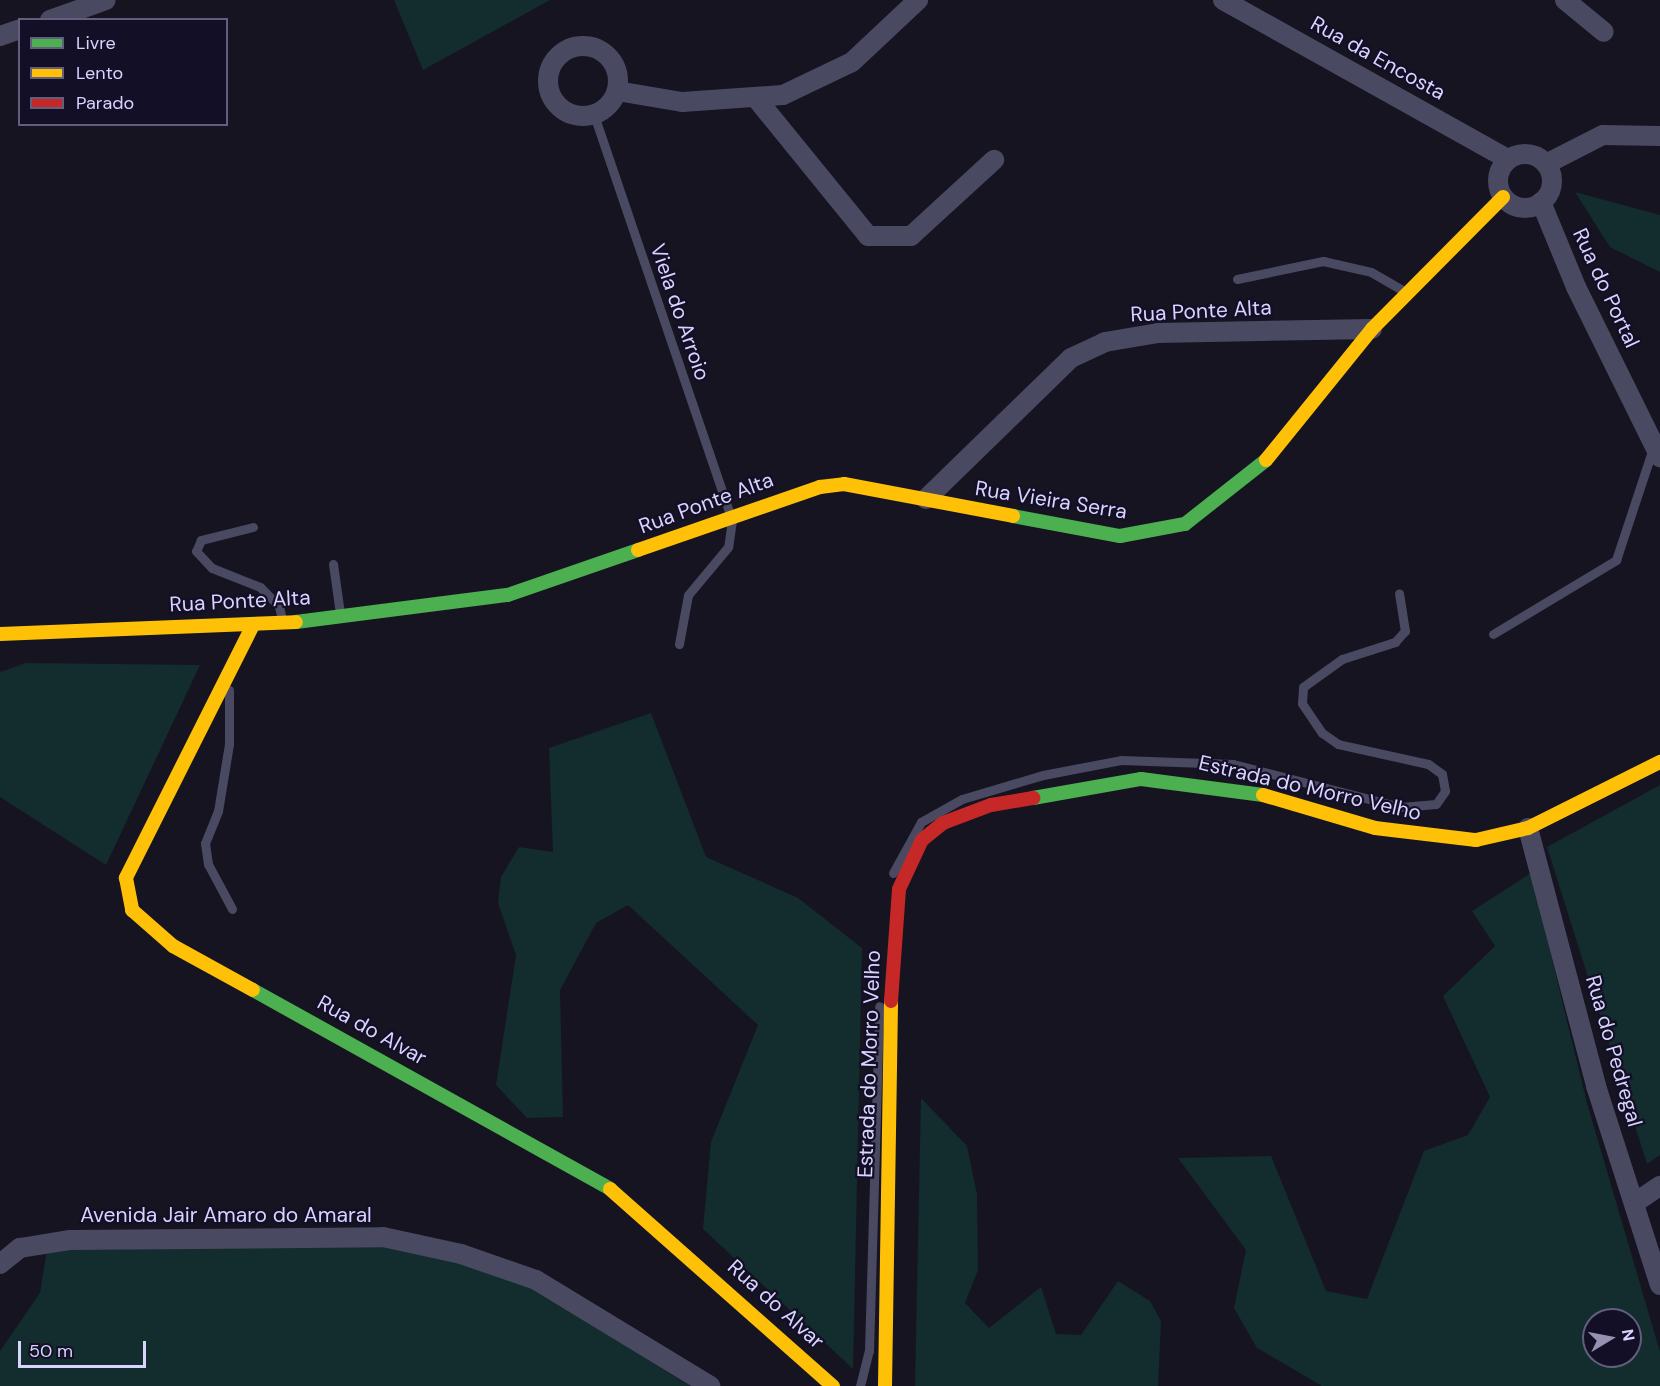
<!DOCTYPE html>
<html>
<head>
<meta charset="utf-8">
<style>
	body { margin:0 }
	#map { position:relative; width:1660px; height:1386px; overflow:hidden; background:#161421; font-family:"DM Sans",sans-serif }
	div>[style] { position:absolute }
	.green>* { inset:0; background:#132c2d }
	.lane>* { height:9px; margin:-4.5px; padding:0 4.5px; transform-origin:4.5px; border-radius:4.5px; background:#4a4962 }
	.street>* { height:20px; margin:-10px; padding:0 10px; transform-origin:10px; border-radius:10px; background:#4a4962 }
	.street>.ring { margin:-10px; padding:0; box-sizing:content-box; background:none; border:20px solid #4a4962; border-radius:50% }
	.fast>* { height:14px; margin:-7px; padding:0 7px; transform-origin:7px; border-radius:7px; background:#4caf50 }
	.slow>* { height:14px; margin:-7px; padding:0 7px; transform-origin:7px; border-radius:7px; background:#ffc107 }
	.jam>* { height:14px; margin:-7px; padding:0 7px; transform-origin:7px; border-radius:7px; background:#c62828 }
	span { translate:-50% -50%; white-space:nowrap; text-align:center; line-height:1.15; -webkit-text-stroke:4.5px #130f26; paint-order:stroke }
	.street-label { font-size:21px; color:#d9d4ff }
	.legend { position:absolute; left:18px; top:18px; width:210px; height:108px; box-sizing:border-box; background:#130f26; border:2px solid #625e7d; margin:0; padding:8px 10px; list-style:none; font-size:18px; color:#d9d4ff }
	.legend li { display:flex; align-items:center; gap:12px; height:30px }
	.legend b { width:30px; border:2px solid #625e7d }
	.north { position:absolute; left:1582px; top:1308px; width:60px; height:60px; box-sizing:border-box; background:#130f26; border:2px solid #625e7d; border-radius:50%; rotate:80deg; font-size:16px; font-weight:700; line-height:24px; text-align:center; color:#d9d4ff }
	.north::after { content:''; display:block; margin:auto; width:21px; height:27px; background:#9591b1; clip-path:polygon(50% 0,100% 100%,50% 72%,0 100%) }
	.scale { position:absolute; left:18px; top:1341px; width:128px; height:27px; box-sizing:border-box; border:3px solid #d9d4ff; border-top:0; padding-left:8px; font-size:18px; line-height:21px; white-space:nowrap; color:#d9d4ff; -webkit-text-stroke:4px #130f26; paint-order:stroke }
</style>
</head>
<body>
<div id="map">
	<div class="green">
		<i style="clip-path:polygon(394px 0,550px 0,423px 70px)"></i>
		<i style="clip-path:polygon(1575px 192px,1660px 215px,1660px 272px,1610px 247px)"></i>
		<i style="clip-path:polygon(26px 663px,200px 665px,106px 865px,0 797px,0 672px)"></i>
		<i style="clip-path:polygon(651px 713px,706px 857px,798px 898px,862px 948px,853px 1369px,703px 1229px,711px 1142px,758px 1025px,628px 905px,596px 923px,560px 990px,563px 1117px,527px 1118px,496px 1085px,516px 955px,498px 903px,501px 877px,519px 847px,553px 852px,549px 748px)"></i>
		<i style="clip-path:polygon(1660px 785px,1660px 1155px,1647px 1164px,1547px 847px)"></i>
		<i style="clip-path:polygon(evenodd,1531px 873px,1587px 1103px,1660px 1352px,1660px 1386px,1322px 1386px,1257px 1348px,1234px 1308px,1246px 1250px,1178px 1158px,1271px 1156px,1326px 1291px,1367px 1299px,1424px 1151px,1468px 1135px,1490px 1097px,1443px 996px,1495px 946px,1472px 911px,1531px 873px,1594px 1320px,1630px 1320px,1630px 1356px,1594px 1356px,1594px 1320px)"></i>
		<i style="clip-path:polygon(921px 1098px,967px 1146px,977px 1194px,978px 1270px,965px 1303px,989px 1328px,1041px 1287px,1056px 1334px,1081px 1335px,1118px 1281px,1150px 1301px,1161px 1321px,1158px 1386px,915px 1386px)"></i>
		<i style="clip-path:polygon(382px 1246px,458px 1263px,533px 1288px,690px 1386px,0 1386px,0 1351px,40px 1293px,47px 1250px)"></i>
	</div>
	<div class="lane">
		<i style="left:594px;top:115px;width:428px;rotate:71.2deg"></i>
		<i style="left:732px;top:520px;width:27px;rotate:98deg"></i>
		<i style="left:728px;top:547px;width:62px;rotate:129.8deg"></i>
		<i style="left:688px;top:595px;width:50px;rotate:100.4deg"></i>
		<i style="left:1237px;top:279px;width:88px;rotate:-11.8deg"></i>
		<i style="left:1323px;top:261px;width:49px;rotate:12.9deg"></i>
		<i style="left:1371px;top:272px;width:38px;rotate:30deg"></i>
		<i style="left:253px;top:527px;width:54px;rotate:166deg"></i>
		<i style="left:201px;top:540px;width:12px;rotate:114deg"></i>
		<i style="left:196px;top:551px;width:23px;rotate:47deg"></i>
		<i style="left:212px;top:568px;width:52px;rotate:21.6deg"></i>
		<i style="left:260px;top:587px;width:27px;rotate:45deg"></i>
		<i style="left:279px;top:606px;width:14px;rotate:78deg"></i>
		<i style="left:333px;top:564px;width:49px;rotate:81.9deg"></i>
		<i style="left:1493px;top:634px;width:144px;rotate:-31deg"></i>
		<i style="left:1616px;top:560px;width:118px;rotate:-71.7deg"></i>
		<i style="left:229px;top:690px;width:54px;rotate:90deg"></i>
		<i style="left:229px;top:744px;width:68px;rotate:99.3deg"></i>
		<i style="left:218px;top:811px;width:35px;rotate:112deg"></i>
		<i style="left:205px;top:843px;width:21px;rotate:82deg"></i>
		<i style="left:208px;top:864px;width:51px;rotate:61.9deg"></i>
		<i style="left:893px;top:873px;width:58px;rotate:-61.2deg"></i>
		<i style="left:921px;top:822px;width:47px;rotate:-29.3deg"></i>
		<i style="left:962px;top:799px;width:84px;rotate:-16.5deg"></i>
		<i style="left:1043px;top:775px;width:79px;rotate:-10.9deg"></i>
		<i style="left:1121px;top:760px;width:112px;rotate:2deg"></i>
		<i style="left:1233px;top:764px;width:173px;rotate:14.4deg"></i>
		<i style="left:1401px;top:807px;width:35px;rotate:-5deg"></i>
		<i style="left:1436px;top:804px;width:16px;rotate:-55deg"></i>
		<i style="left:1445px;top:791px;width:17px;rotate:-100deg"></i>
		<i style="left:1442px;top:774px;width:17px;rotate:-144deg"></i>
		<i style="left:1428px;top:764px;width:92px;rotate:-167.5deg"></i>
		<i style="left:1338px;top:744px;width:19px;rotate:-145deg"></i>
		<i style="left:1322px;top:733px;width:36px;rotate:-124deg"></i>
		<i style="left:1302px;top:703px;width:16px;rotate:-86deg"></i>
		<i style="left:1303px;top:687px;width:48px;rotate:-35.7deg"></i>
		<i style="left:1342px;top:659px;width:56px;rotate:-17.8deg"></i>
		<i style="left:1395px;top:642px;width:15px;rotate:-48deg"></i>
		<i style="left:1405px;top:631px;width:38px;rotate:-99deg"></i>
		<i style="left:860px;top:1386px;width:36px;rotate:-76deg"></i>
		<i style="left:869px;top:1351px;width:345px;rotate:-88.3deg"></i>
	</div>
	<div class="street">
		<i style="left:1223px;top:0;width:326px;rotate:29.2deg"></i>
		<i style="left:1565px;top:0;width:50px;rotate:39.4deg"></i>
		<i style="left:50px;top:20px;width:59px;rotate:-19.7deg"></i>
		<i style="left:0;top:36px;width:21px;rotate:-19deg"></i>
		<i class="ring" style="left:548px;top:46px;width:50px;height:50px"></i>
		<i style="left:617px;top:91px;width:66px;rotate:9.6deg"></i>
		<i style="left:682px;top:102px;width:101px;rotate:-4deg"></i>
		<i style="left:783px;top:95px;width:76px;rotate:-25.6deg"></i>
		<i style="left:852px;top:62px;width:91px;rotate:-43.2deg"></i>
		<i style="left:756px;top:98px;width:178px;rotate:50.9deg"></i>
		<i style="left:868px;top:236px;width:43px"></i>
		<i style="left:911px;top:236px;width:113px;rotate:-42.5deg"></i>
		<i class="ring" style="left:1498px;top:154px;width:34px;height:34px"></i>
		<i style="left:1546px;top:164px;width:64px;rotate:-27deg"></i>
		<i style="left:1603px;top:135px;width:57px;rotate:1deg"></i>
		<i style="left:1541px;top:202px;width:92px;rotate:67.6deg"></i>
		<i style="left:1576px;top:287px;width:190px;rotate:63.7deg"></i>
		<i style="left:926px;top:499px;width:202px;rotate:-44.2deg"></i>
		<i style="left:1071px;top:358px;width:38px;rotate:-25deg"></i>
		<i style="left:1105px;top:342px;width:54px;rotate:-9.6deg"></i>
		<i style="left:1158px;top:333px;width:214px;rotate:-1.1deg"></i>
		<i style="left:1528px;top:828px;width:267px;rotate:75.2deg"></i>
		<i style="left:1596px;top:1086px;width:209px;rotate:72.2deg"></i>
		<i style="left:1636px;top:1202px;width:29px;rotate:-34deg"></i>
		<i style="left:0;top:1264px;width:26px;rotate:-39deg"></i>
		<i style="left:20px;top:1248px;width:51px;rotate:-9.1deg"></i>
		<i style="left:70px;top:1240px;width:313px;rotate:-0.5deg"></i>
		<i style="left:383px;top:1237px;width:80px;rotate:12.3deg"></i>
		<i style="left:461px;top:1254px;width:79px;rotate:19.1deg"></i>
		<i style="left:536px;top:1280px;width:204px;rotate:31.3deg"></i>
	</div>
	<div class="fast">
		<i style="left:1013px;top:516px;width:109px;rotate:10.6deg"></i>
		<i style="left:1120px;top:536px;width:66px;rotate:-10.5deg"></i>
		<i style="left:1185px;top:524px;width:103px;rotate:-38.3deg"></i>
		<i style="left:296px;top:622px;width:214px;rotate:-7.3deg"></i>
		<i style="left:508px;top:595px;width:138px;rotate:-19.1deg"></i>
		<i style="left:1033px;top:798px;width:110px;rotate:-10deg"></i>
		<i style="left:1141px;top:779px;width:123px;rotate:7.5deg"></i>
		<i style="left:253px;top:990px;width:409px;rotate:29.1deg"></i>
	</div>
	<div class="slow">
		<i style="left:1266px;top:460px;width:169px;rotate:-51deg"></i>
		<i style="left:1372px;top:329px;width:186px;rotate:-45.2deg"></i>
		<i style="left:638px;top:550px;width:193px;rotate:-19.1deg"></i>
		<i style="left:820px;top:487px;width:24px;rotate:-7deg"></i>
		<i style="left:844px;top:484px;width:172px;rotate:10.7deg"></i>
		<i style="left:252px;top:627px;width:281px;rotate:116.7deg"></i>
		<i style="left:126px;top:878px;width:33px;rotate:79deg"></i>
		<i style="left:132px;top:910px;width:55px;rotate:41.3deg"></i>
		<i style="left:173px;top:946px;width:91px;rotate:28.8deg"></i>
		<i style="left:0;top:634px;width:296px;rotate:-2.3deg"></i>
		<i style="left:1263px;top:795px;width:117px;rotate:16.4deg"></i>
		<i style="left:1375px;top:828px;width:102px;rotate:6.8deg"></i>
		<i style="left:1476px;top:840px;width:53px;rotate:-13deg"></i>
		<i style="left:1528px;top:828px;width:148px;rotate:-26.6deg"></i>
		<i style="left:610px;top:1189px;width:298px;rotate:41.5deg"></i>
		<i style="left:885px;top:1386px;width:385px;rotate:-89.1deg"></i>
	</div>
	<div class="jam">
		<i style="left:891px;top:1001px;width:112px;rotate:-85.9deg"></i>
		<i style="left:899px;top:889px;width:54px;rotate:-64.9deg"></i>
		<i style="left:922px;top:840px;width:27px;rotate:-39deg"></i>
		<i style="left:943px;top:823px;width:51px;rotate:-20.6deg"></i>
		<i style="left:991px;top:805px;width:43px;rotate:-9.5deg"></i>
	</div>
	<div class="street-label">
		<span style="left:1378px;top:58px;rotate:29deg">Rua da Encosta</span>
		<span style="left:1606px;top:288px;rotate:65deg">Rua do Portal</span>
		<span style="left:1201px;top:311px;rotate:-3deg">Rua Ponte Alta</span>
		<span style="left:680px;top:312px;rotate:71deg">Viela do Arroio</span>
		<span style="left:1051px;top:500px;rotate:9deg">Rua Vieira Serra</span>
		<span style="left:706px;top:503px;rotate:-20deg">Rua Ponte Alta</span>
		<span style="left:240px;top:601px;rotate:-3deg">Rua Ponte Alta</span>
		<span style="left:1310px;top:788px;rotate:13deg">Estrada do Morro Velho</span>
		<span style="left:372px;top:1030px;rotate:29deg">Rua do Alvar</span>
		<span style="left:1614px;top:1051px;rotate:74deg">Rua do Pedregal</span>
		<span style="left:869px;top:1064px;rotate:-88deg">Estrada do Morro Velho</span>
		<span style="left:226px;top:1215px">Avenida Jair Amaro do Amaral</span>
		<span style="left:776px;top:1304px;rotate:42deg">Rua do Alvar</span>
	</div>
	<ul class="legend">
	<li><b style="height:8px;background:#4caf50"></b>Livre</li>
	<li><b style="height:8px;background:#ffc107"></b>Lento</li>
	<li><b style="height:8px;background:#c62828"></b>Parado</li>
	</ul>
	<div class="north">N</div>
	<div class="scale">50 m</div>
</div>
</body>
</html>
